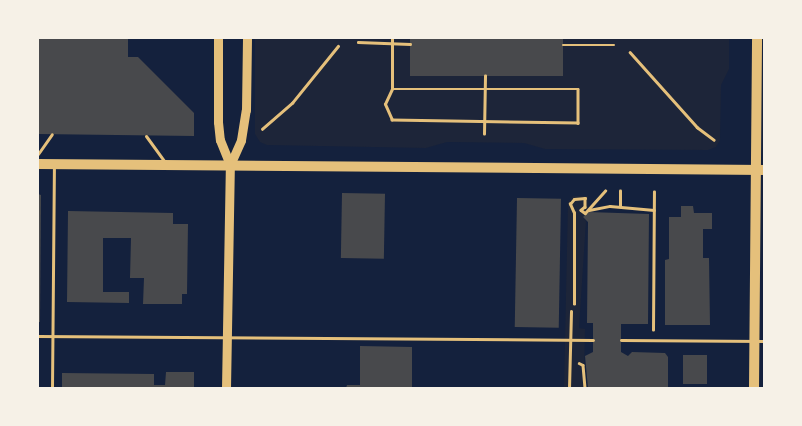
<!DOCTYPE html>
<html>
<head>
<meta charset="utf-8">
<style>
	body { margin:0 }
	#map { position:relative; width:802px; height:426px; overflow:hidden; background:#14213d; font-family:Lora,serif }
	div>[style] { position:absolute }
	.green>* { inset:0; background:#1d2539 }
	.building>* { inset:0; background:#48494c; transform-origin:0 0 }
	.path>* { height:2.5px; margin:-1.25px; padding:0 1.25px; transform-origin:1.25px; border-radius:1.25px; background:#e5c07b }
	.service>* { height:3px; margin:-1.5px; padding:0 1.5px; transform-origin:1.5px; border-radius:1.5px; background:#e5c07b }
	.tertiary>* { height:9px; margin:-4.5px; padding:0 4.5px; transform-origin:4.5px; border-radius:4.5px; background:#e5c07b }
	.primary>* { height:10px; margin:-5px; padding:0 5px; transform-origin:5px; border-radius:5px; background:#e5c07b }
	span { translate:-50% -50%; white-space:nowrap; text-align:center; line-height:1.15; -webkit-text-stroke:5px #f6f1e7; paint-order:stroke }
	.frame { position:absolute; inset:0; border:39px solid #f6f1e7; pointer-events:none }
</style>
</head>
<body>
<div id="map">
	<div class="green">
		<i style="clip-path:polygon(255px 38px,729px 38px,729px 69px,721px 85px,720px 140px,716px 147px,708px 150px,545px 149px,524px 143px,447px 142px,426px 148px,267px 145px,260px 142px,255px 134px)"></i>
		<i style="clip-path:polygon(573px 196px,588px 196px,588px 212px,583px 217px,586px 221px,579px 328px,585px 329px,584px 379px,587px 388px,564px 388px,568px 202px)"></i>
	</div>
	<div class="building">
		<i style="clip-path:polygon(38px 38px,128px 38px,128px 57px,138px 57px,194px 113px,194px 136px,38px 134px)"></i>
		<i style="left:410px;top:38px;width:153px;height:38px"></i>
		<i style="left:342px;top:193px;width:43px;height:65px;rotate:1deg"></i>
		<i style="clip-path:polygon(38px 194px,41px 195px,40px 322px,38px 322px)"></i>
		<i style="left:517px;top:198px;width:44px;height:129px;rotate:1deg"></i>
		<i style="clip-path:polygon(681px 206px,693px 206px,694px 213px,712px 213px,712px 229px,703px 229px,703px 258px,709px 258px,710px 325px,665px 325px,665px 260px,669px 259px,669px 217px,681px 217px)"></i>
		<i style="clip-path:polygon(68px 211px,173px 213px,173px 224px,188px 224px,187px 294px,182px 294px,182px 304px,143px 304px,144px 278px,130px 278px,131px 238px,103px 238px,103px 292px,129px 292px,129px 303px,67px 302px)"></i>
		<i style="clip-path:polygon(588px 212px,649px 214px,648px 324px,621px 324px,621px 352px,628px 356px,632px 352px,665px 353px,668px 357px,668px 388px,588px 388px,585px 356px,593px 352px,593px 323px,587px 323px,588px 222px,583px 217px)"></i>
		<i style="clip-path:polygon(360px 346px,412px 347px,412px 388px,346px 388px,347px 385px,360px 385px)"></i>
		<i style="left:683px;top:355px;width:24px;height:29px"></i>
		<i style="clip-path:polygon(166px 372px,194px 372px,194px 388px,62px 388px,62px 373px,154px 374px,154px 385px,165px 385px)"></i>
	</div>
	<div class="path">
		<i style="left:358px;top:42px;width:52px;rotate:2.2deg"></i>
		<i style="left:563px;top:45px;width:51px"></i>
		<i style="left:630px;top:52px;width:101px;rotate:48.2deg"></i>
		<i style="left:697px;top:127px;width:21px;rotate:37deg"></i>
		<i style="left:392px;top:88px;width:50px;rotate:-90deg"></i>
		<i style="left:392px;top:89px;width:186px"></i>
		<i style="left:578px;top:89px;width:34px;rotate:90deg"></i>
		<i style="left:578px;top:123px;width:186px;rotate:-179.1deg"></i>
		<i style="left:392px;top:120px;width:17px;rotate:-114deg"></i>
		<i style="left:385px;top:104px;width:17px;rotate:-65deg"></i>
		<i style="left:262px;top:129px;width:40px;rotate:-41deg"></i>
		<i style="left:292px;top:103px;width:73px;rotate:-51.1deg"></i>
		<i style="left:484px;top:134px;width:58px;rotate:-89deg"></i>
		<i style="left:620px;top:206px;width:15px;rotate:-90deg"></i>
		<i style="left:589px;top:210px;width:21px;rotate:-11deg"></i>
		<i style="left:610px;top:206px;width:44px;rotate:5.2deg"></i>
		<i style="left:574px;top:304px;width:91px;rotate:-90deg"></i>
		<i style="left:574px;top:213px;width:10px;rotate:-114deg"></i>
		<i style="left:570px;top:204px;width:6px;rotate:-51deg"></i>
		<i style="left:574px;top:199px;width:11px;rotate:-5deg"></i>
		<i style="left:585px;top:198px;width:9px;rotate:90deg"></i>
		<i style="left:585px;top:207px;width:5px;rotate:143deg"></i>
		<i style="left:581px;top:210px;width:5px;rotate:37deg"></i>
		<i style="left:585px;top:213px;width:30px;rotate:-48deg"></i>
		<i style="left:653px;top:330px;width:138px;rotate:-89.6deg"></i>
		<i style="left:579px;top:363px;width:4px;rotate:27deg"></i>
		<i style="left:583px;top:365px;width:23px;rotate:85deg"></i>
	</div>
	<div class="service">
		<i style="left:146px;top:136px;width:32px;rotate:54deg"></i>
		<i style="left:38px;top:154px;width:24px;rotate:-55deg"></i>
		<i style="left:38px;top:336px;width:555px;rotate:0.41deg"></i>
		<i style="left:621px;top:340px;width:143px;rotate:0.4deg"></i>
		<i style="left:52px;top:388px;width:223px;rotate:-89.5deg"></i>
		<i style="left:569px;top:388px;width:77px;rotate:-88.5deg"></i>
	</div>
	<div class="tertiary">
		<i style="left:218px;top:38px;width:84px;rotate:90deg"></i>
		<i style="left:218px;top:122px;width:18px;rotate:84deg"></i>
		<i style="left:220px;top:140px;width:27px;rotate:68deg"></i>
		<i style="left:226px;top:388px;width:223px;rotate:-89deg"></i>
		<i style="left:230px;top:165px;width:27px;rotate:-66deg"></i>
		<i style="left:241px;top:140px;width:30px;rotate:-81deg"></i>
		<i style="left:246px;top:110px;width:72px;rotate:-89.2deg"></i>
	</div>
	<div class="primary">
		<i style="left:38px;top:164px;width:726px;rotate:0.47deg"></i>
		<i style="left:754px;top:388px;width:350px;rotate:-89.5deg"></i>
	</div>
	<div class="frame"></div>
</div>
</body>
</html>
